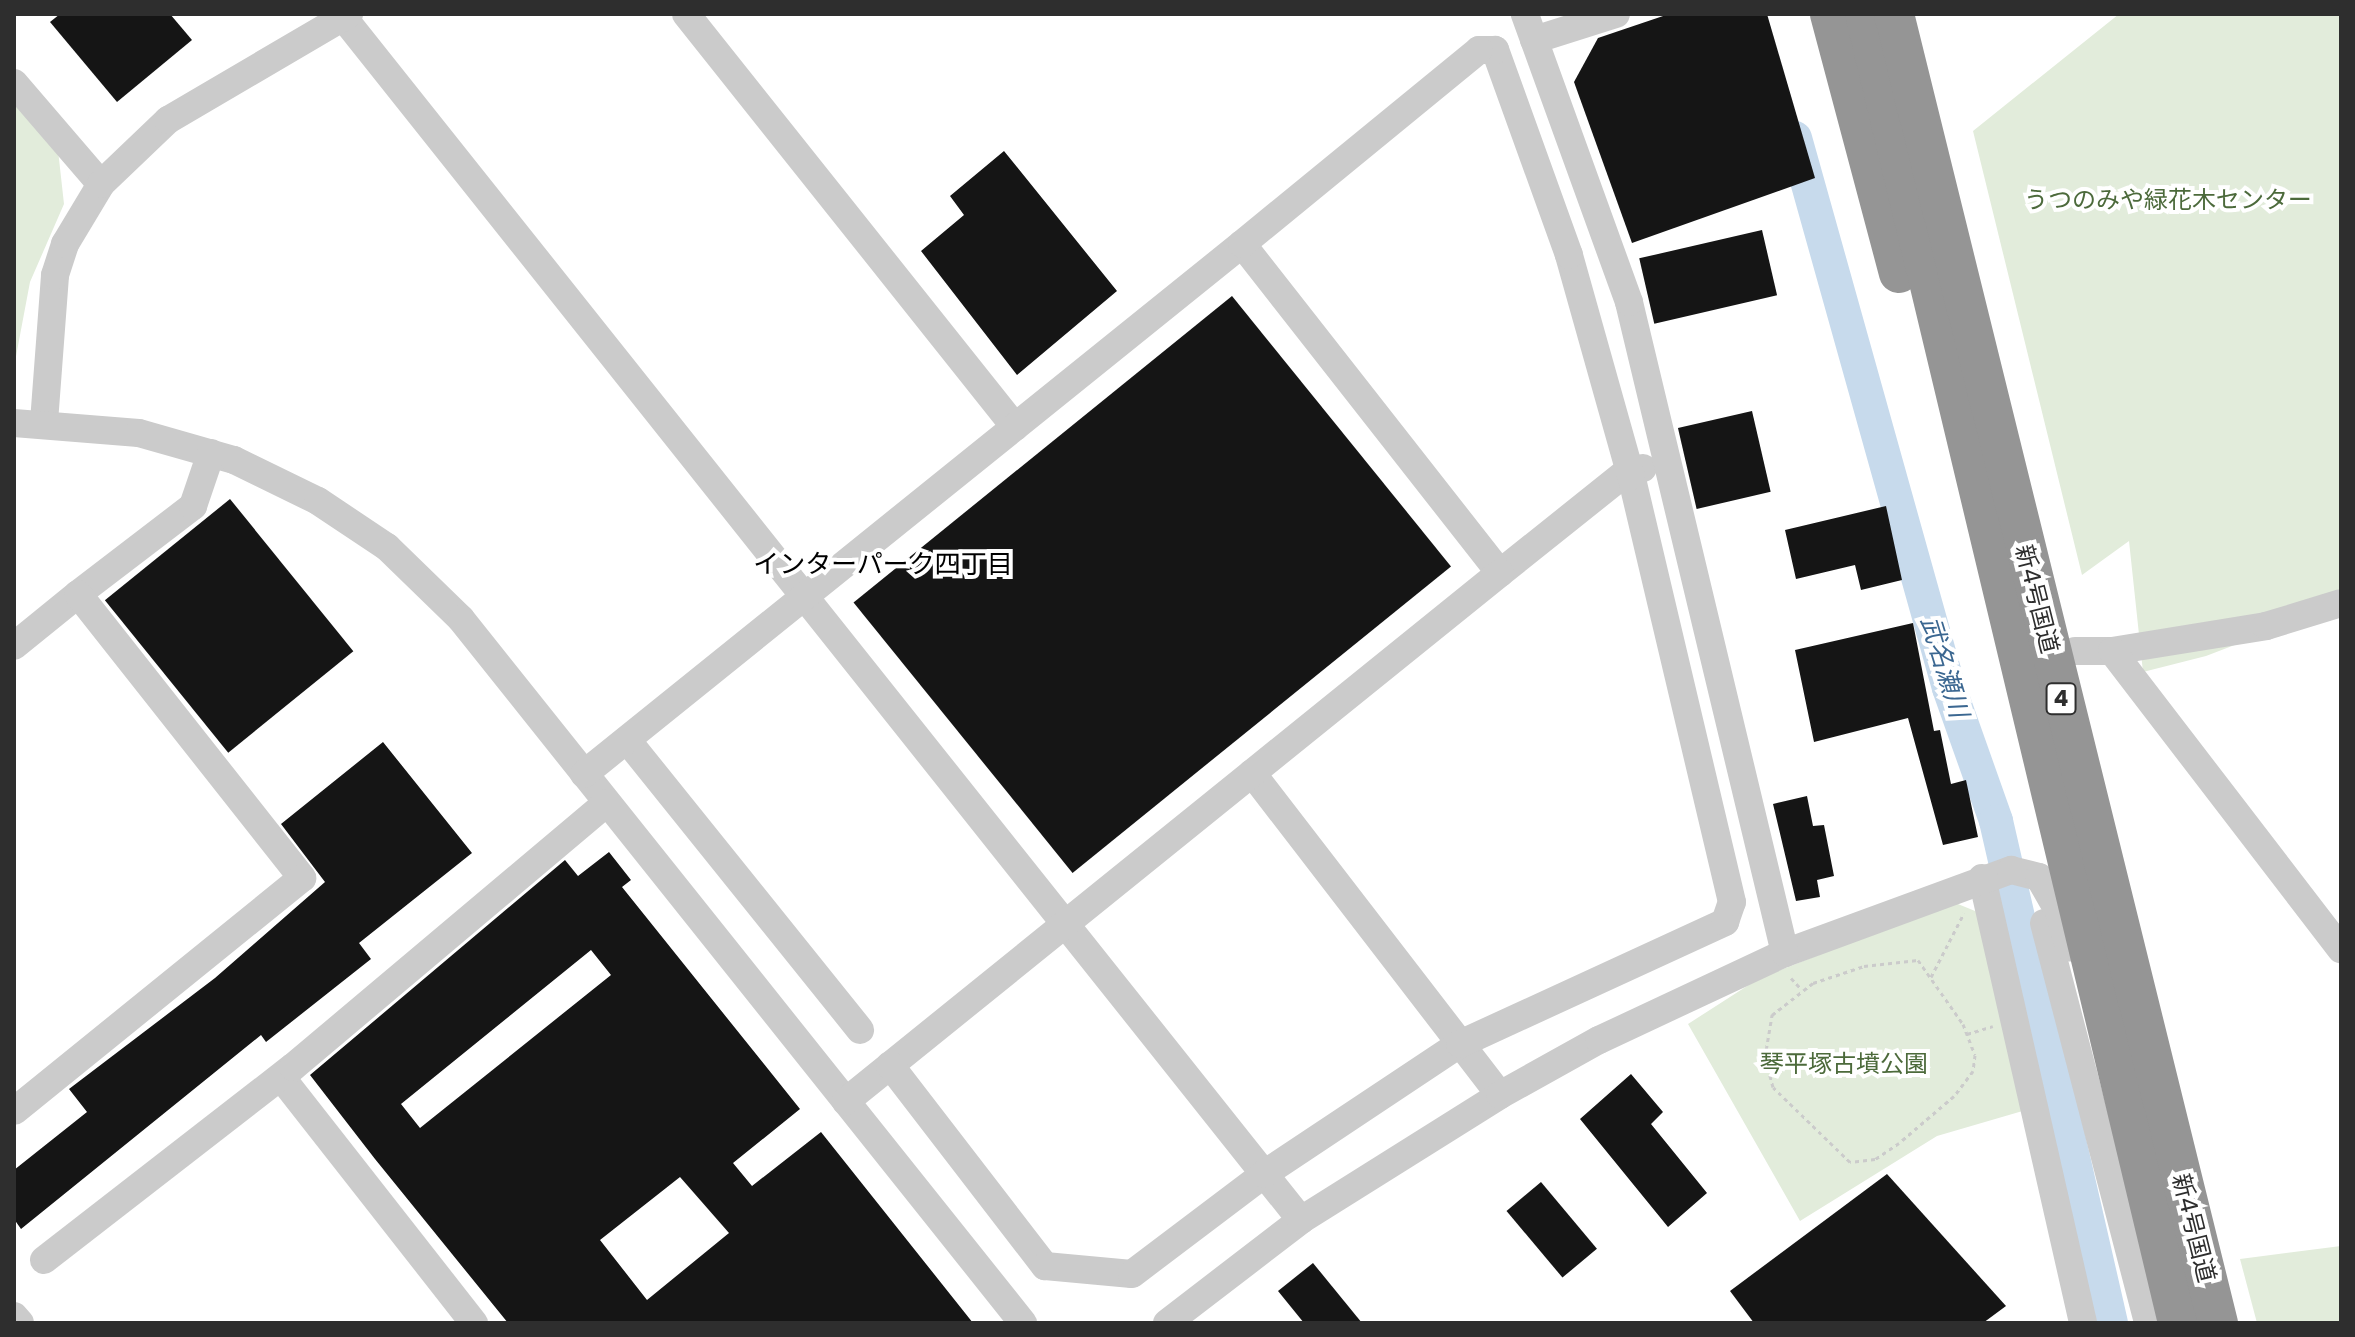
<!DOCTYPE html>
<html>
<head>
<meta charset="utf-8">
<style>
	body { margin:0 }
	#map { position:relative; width:2355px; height:1337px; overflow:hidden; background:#fff; font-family:Poppins,"Noto Sans JP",sans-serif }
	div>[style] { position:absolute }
	.green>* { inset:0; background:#e2ecdb }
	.river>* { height:34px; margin:-17px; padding:0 17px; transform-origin:17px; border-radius:17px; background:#c7daec }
	.building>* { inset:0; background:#151515; transform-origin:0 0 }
	.path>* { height:3px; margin-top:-1.5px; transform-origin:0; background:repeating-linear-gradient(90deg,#cbcbcb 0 4px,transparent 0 8px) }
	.minor>* { height:28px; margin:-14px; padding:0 14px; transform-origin:14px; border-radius:14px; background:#cbcbcb }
	.highway>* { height:40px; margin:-20px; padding:0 20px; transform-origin:20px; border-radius:20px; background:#959595 }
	span { translate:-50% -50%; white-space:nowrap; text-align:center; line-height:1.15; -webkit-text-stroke:8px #fff; paint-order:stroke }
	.shield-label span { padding:2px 6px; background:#fff; border:2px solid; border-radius:6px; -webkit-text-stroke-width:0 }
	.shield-label { font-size:22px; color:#2e2e2e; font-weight:700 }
	.park-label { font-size:24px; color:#4c6a3b }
	.street-label { font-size:24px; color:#2e2e2e }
	.neighbourhood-label { font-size:26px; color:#000 }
	.water-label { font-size:26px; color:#3b6791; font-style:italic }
	.frame { position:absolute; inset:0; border:16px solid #2e2e2e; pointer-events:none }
</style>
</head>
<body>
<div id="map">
	<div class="green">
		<i style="clip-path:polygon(2119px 14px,2341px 14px,2341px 604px,2206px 656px,2143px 672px,2129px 541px,2082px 575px,1973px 131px)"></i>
		<i style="clip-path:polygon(14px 100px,58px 150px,64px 204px,30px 282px,14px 367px)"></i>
		<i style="clip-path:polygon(1953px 902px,1980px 913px,2026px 1110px,1937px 1136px,1800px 1221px,1688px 1024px,1758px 979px)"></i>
		<i style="clip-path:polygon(2341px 1246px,2341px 1323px,2257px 1323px,2240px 1259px)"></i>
	</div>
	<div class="river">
		<i style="left:1795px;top:138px;width:571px;rotate:74.36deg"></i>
		<i style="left:1949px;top:688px;width:141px;rotate:70.5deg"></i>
		<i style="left:1996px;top:821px;width:515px;rotate:77.1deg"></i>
	</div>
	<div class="building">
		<i style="clip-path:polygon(60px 14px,170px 14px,192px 40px,117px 102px,50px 22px)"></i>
		<i style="clip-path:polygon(1669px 14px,1767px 14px,1815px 178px,1632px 243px,1574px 82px,1598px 38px)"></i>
		<i style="clip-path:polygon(1004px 151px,1117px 291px,1017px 375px,921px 251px,964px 215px,950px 196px)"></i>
		<i style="left:1762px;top:230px;width:67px;height:126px;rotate:77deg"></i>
		<i style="left:1232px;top:296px;width:348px;height:487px;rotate:51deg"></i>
		<i style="left:1752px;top:411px;width:83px;height:76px;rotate:77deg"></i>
		<i style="left:230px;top:499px;width:196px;height:161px;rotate:51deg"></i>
		<i style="clip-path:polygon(1886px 506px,1902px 580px,1861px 590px,1855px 565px,1796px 579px,1785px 530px)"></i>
		<i style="clip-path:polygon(1913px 623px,1934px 731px,1940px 730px,1951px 784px,1966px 780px,1978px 837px,1943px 845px,1908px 718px,1814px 742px,1795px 650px)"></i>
		<i style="clip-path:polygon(383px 742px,472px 853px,359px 943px,371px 959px,266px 1042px,261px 1035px,21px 1229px,14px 1219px,14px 1170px,87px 1112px,69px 1089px,215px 978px,325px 882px,281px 824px)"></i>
		<i style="clip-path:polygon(1807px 796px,1813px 826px,1824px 825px,1834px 876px,1817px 880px,1820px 897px,1796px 901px,1773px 804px)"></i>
		<i style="clip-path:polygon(evenodd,609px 852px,631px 880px,622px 887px,800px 1109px,733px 1163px,752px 1186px,821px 1132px,973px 1323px,508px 1323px,375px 1159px,310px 1075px,565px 860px,578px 876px,609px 852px,591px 950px,611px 975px,420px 1128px,401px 1104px,591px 950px,609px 852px,680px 1177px,729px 1233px,647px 1300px,600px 1240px,680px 1177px)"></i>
		<i style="clip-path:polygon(1631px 1074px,1663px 1112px,1651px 1124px,1707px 1193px,1668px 1227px,1580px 1119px)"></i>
		<i style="clip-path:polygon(1887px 1174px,2006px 1306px,1983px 1323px,1754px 1323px,1730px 1291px)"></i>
		<i style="left:1541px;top:1182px;width:87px;height:45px;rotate:50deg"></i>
		<i style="clip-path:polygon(1313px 1263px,1362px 1323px,1304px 1323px,1278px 1291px)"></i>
	</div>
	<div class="path">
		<i style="left:1918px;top:960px;width:78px;rotate:54.9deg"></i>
		<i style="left:1963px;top:1024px;width:33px;rotate:69deg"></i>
		<i style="left:1975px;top:1055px;width:16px;rotate:97deg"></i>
		<i style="left:1973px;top:1071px;width:31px;rotate:127deg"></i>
		<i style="left:1954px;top:1096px;width:72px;rotate:139.5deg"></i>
		<i style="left:1899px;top:1143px;width:29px;rotate:146deg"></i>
		<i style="left:1875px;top:1159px;width:25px;rotate:173deg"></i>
		<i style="left:1850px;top:1162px;width:107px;rotate:-135.8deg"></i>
		<i style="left:1773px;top:1087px;width:31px;rotate:-105deg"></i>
		<i style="left:1765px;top:1057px;width:43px;rotate:-80.5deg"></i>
		<i style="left:1772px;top:1015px;width:52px;rotate:-38deg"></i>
		<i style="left:1813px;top:983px;width:54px;rotate:-18.4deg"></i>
		<i style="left:1864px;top:966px;width:54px;rotate:-6.3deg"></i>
		<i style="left:1931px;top:977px;width:72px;rotate:-62.7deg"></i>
		<i style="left:1791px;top:978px;width:16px;rotate:47deg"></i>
		<i style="left:1967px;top:1034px;width:27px;rotate:-17deg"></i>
	</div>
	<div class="minor">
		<i style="left:686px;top:14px;width:528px;rotate:51.46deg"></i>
		<i style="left:343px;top:17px;width:1538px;rotate:51.47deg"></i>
		<i style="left:1534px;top:40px;width:86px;rotate:-17.6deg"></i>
		<i style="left:14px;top:83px;width:133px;rotate:49.3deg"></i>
		<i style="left:44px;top:422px;width:147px;rotate:-85.7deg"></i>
		<i style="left:55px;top:275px;width:33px;rotate:-72deg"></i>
		<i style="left:65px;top:244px;width:70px;rotate:-59deg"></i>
		<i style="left:101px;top:184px;width:93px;rotate:-43.7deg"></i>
		<i style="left:168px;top:120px;width:210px;rotate:-30.4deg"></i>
		<i style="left:14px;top:423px;width:125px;rotate:4.6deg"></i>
		<i style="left:139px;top:433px;width:99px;rotate:15.9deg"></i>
		<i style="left:234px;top:460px;width:93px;rotate:26deg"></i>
		<i style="left:318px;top:501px;width:83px;rotate:33.7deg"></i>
		<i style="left:387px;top:547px;width:103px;rotate:44.2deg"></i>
		<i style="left:461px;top:619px;width:901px;rotate:51.4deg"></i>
		<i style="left:1500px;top:573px;width:165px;rotate:-38.6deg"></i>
		<i style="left:1629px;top:470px;width:14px;rotate:-8deg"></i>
		<i style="left:78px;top:594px;width:145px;rotate:-37.4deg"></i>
		<i style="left:193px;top:506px;width:56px;rotate:-71.2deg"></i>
		<i style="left:14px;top:646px;width:82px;rotate:-39.1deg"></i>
		<i style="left:78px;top:594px;width:362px;rotate:51.7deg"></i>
		<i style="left:302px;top:878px;width:370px;rotate:141deg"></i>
		<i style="left:2075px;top:651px;width:37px"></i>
		<i style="left:2112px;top:651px;width:156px;rotate:-9.2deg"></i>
		<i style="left:2266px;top:626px;width:78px;rotate:-17deg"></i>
		<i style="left:2112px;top:651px;width:376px;rotate:52.5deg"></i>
		<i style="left:627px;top:740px;width:372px;rotate:51.2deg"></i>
		<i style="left:1252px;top:773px;width:406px;rotate:52.4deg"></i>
		<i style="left:584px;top:774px;width:845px;rotate:-38.85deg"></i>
		<i style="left:1242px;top:244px;width:418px;rotate:51.9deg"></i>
		<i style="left:1500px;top:573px;width:841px;rotate:141.08deg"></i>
		<i style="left:1982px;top:878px;width:456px;rotate:77.2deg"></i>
		<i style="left:2044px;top:923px;width:413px;rotate:75.4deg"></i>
		<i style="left:1785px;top:953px;width:241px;rotate:-20.2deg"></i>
		<i style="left:2011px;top:870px;width:29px;rotate:14deg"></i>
		<i style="left:2039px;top:877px;width:40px;rotate:60.3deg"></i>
		<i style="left:2059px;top:912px;width:37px;rotate:74deg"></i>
		<i style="left:890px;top:1065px;width:254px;rotate:52.4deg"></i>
		<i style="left:1045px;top:1266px;width:87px;rotate:5.3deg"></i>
		<i style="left:1132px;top:1274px;width:166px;rotate:-37.1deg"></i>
		<i style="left:1264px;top:1174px;width:235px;rotate:-33.6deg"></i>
		<i style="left:1460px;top:1044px;width:292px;rotate:-24.7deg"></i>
		<i style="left:1725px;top:922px;width:21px;rotate:-71deg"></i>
		<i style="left:1732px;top:902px;width:438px;rotate:-103.3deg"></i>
		<i style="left:1631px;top:476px;width:230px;rotate:-105.7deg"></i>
		<i style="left:1569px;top:255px;width:218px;rotate:-109.8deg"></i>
		<i style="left:1495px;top:50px;width:16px;rotate:180deg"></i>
		<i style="left:1479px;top:50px;width:306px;rotate:140.7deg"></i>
		<i style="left:281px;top:1077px;width:313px;rotate:51.9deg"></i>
		<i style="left:44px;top:1260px;width:315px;rotate:-37.8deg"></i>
		<i style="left:293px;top:1067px;width:410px;rotate:-40.1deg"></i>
		<i style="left:14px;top:1316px;width:9px;rotate:49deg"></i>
		<i style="left:1167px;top:1323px;width:169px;rotate:-37.5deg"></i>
		<i style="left:1301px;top:1220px;width:235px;rotate:-32.1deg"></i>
		<i style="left:1500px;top:1095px;width:113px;rotate:-29.1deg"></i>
		<i style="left:1599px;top:1040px;width:205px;rotate:-25.1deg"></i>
		<i style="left:1785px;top:953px;width:669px;rotate:-103.48deg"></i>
		<i style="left:1629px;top:302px;width:306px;rotate:-109.9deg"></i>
	</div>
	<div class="highway">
		<i style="left:1830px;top:14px;width:268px;rotate:75.1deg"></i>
		<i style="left:1865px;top:14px;width:1346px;rotate:76.55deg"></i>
		<i style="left:1894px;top:14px;width:1349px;rotate:76.1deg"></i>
	</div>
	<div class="shield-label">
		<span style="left:2061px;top:699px">4</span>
	</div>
	<div class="park-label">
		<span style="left:2168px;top:200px">うつのみや緑花木センター</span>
		<span style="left:1844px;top:1064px">琴平塚古墳公園</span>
	</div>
	<div class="street-label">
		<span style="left:2037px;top:599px;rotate:76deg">新4号国道</span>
		<span style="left:2194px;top:1228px;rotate:76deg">新4号国道</span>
	</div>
	<div class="neighbourhood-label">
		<span style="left:883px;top:565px">インターパーク四丁目</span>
	</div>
	<div class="water-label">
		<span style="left:1944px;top:667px;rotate:73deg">武名瀬川</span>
	</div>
	<div class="frame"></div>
</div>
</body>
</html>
